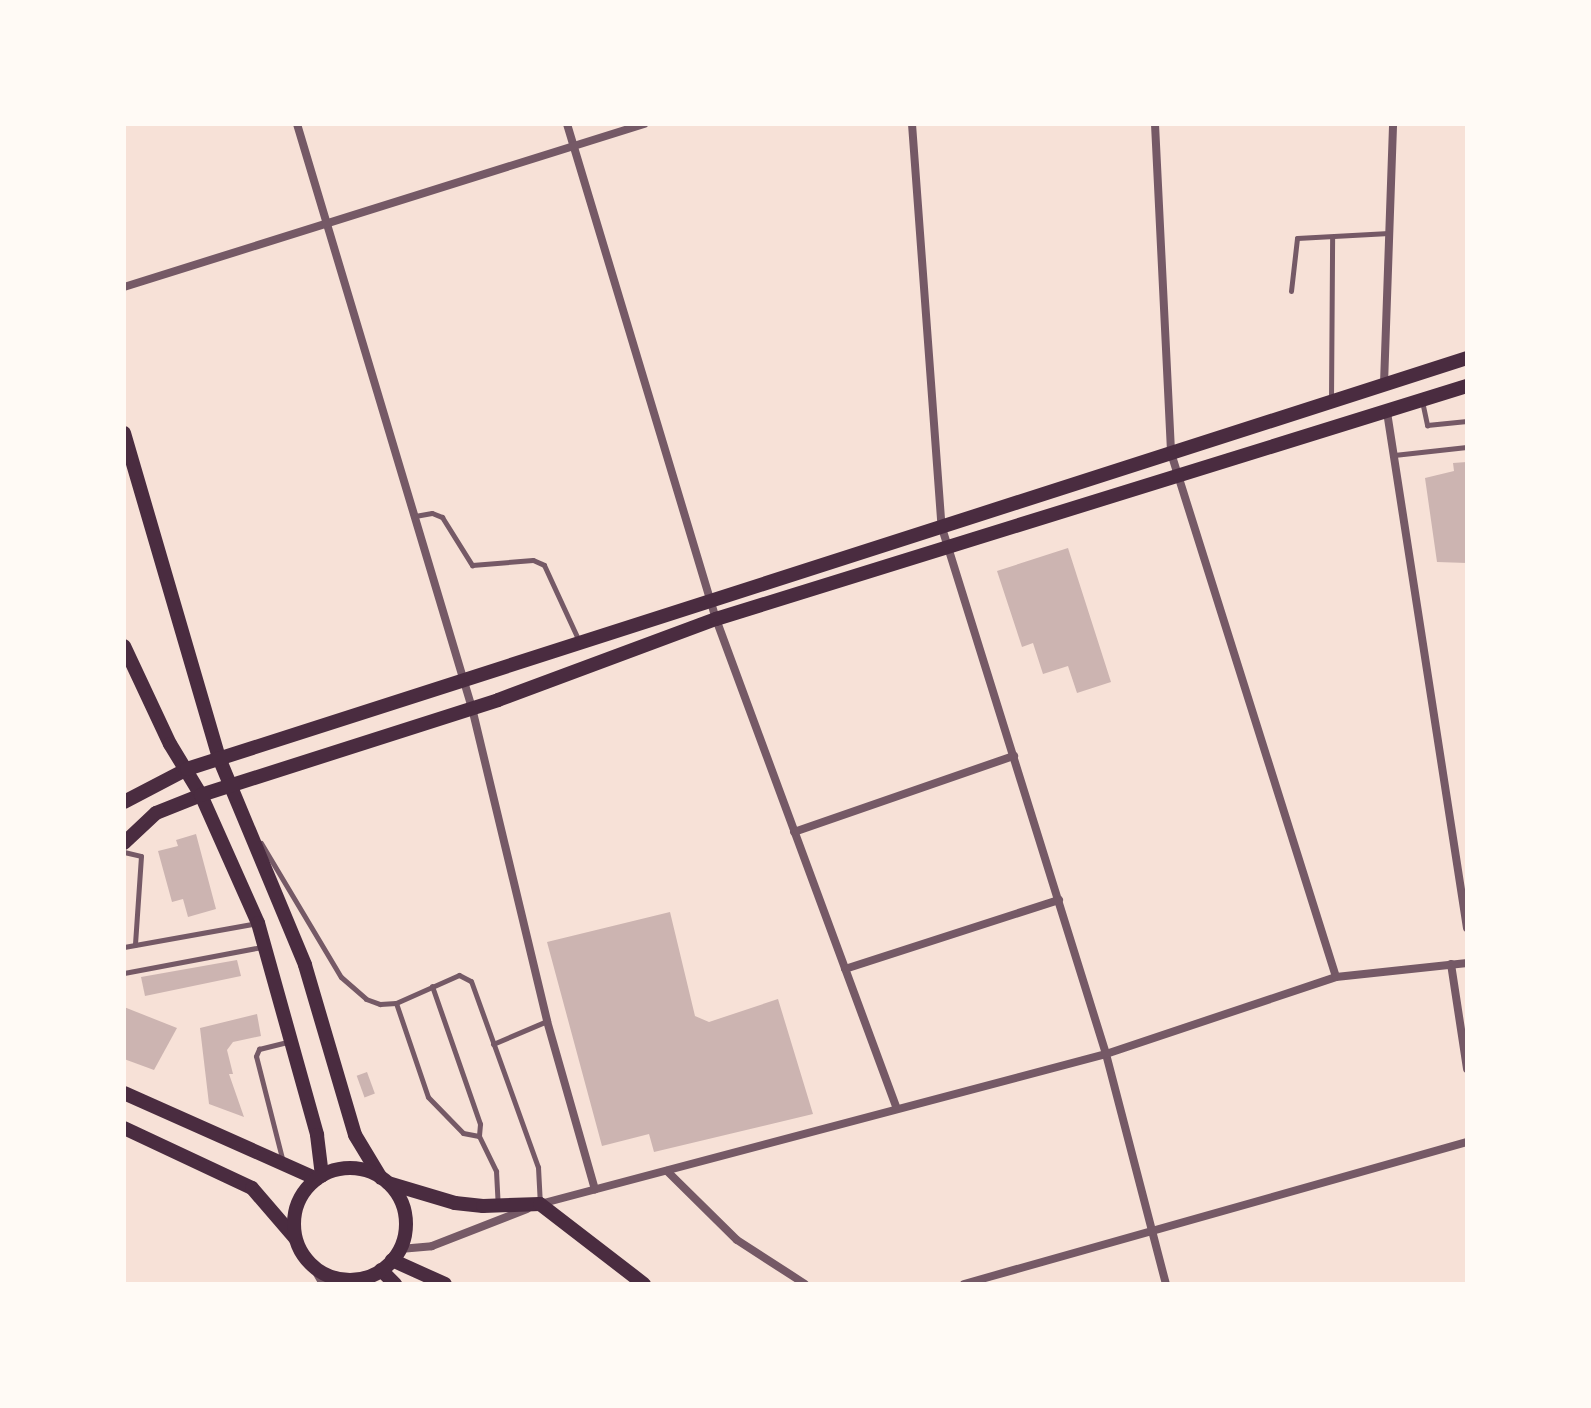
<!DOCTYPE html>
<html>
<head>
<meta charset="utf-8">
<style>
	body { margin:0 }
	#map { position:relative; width:1591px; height:1408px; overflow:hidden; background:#f7e1d7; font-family:Karla,sans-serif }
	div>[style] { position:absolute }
	.building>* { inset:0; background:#ccb4b1; transform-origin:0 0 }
	.service>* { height:5px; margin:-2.5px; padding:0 2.5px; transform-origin:2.5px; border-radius:2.5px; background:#755966 }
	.minor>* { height:8px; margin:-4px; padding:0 4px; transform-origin:4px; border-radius:4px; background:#755966 }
	.secondary>* { height:14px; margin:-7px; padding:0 7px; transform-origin:7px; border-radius:7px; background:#4a2c40 }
	.primary>* { height:14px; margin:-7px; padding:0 7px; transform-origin:7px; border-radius:7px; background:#4a2c40 }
	.primary>.ring { margin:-7px; padding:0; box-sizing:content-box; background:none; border:14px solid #4a2c40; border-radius:50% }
	span { translate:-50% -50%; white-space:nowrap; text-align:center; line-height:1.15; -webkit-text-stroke:6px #fffaf5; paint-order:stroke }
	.frame { position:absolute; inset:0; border:126px solid #fffaf5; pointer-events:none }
</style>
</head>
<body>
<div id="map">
	<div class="building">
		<i style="clip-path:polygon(1467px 462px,1467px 563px,1437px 562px,1425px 478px,1454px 471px,1453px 463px)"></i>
		<i style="clip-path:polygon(1068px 548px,1111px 682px,1077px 693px,1068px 666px,1043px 674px,1033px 643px,1022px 647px,997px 571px)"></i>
		<i style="clip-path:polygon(196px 834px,216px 909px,188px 917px,183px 899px,172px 902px,158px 851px,178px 846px,176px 840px)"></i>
		<i style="clip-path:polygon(670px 912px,695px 1016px,709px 1022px,778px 999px,813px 1114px,654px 1152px,649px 1134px,602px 1146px,547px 942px)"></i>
		<i style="clip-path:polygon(237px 960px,241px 976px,145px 996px,141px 977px)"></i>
		<i style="clip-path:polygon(124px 1007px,177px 1028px,154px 1070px,124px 1059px)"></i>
		<i style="clip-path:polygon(257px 1014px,261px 1036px,233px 1042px,227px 1050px,233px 1074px,229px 1074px,244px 1117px,209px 1104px,200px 1028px)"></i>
		<i style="left:367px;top:1072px;width:23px;height:11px;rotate:70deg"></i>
	</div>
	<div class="service">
		<i style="left:1291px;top:291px;width:53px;rotate:-83.5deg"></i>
		<i style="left:1297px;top:238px;width:92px;rotate:-3.1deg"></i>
		<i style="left:1331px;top:400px;width:163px;rotate:-89.6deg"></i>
		<i style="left:1422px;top:401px;width:25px;rotate:78deg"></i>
		<i style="left:1427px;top:425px;width:40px;rotate:-5.7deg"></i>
		<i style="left:1394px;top:455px;width:73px;rotate:-6.3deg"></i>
		<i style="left:415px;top:516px;width:17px;rotate:-10deg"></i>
		<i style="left:432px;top:513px;width:11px;rotate:22deg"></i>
		<i style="left:442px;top:517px;width:57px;rotate:58deg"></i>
		<i style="left:472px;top:565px;width:61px;rotate:-4.7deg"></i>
		<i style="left:533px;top:560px;width:12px;rotate:24deg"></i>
		<i style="left:544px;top:565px;width:84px;rotate:65.3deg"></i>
		<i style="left:261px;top:843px;width:156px;rotate:59.2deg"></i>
		<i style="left:341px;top:977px;width:33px;rotate:41deg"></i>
		<i style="left:366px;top:999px;width:15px;rotate:20deg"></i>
		<i style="left:380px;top:1004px;width:16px;rotate:-4deg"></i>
		<i style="left:396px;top:1003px;width:69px;rotate:-24deg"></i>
		<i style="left:459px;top:975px;width:13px;rotate:27deg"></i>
		<i style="left:471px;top:981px;width:198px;rotate:70.2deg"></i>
		<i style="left:538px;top:1167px;width:36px;rotate:87deg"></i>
		<i style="left:124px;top:852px;width:17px;rotate:13deg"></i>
		<i style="left:141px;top:856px;width:89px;rotate:93.9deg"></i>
		<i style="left:124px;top:947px;width:135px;rotate:-10.2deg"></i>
		<i style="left:124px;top:973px;width:139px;rotate:-10.7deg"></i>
		<i style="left:432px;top:986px;width:146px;rotate:70.8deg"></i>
		<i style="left:480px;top:1124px;width:12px;rotate:95deg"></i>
		<i style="left:479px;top:1136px;width:39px;rotate:64deg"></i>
		<i style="left:496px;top:1171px;width:34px;rotate:87deg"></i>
		<i style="left:396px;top:1003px;width:99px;rotate:71.2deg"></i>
		<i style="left:428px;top:1097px;width:50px;rotate:45.8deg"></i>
		<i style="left:463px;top:1133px;width:16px;rotate:11deg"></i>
		<i style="left:493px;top:1044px;width:59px;rotate:-23.1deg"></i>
		<i style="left:283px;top:1162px;width:109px;rotate:-104.3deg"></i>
		<i style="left:256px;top:1056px;width:8px;rotate:-67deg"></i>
		<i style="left:259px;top:1049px;width:29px;rotate:-14deg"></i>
	</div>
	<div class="minor">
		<i style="left:297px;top:124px;width:610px;rotate:73.32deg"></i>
		<i style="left:472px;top:708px;width:322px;rotate:76.5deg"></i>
		<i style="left:547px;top:1021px;width:175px;rotate:74.1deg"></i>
		<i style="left:567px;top:124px;width:517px;rotate:73.25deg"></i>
		<i style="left:716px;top:619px;width:522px;rotate:69.73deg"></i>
		<i style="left:912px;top:124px;width:405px;rotate:85.8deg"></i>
		<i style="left:942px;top:528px;width:551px;rotate:72.68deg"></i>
		<i style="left:1106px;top:1054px;width:238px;rotate:75.4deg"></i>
		<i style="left:1155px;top:124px;width:329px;rotate:87.2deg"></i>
		<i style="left:1171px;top:453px;width:549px;rotate:72.52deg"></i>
		<i style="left:124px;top:287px;width:545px;rotate:-17.4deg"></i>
		<i style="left:1384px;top:384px;width:260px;rotate:-88deg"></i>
		<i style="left:1387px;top:412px;width:522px;rotate:81.19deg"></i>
		<i style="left:794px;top:832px;width:233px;rotate:-19.1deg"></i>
		<i style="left:1451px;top:964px;width:106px;rotate:81.3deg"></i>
		<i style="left:845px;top:969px;width:225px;rotate:-17.9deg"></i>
		<i style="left:667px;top:1171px;width:98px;rotate:44.6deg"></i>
		<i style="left:737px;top:1240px;width:81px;rotate:32.9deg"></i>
		<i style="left:540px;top:1204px;width:586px;rotate:-14.84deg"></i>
		<i style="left:1106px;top:1054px;width:243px;rotate:-18.5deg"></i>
		<i style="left:1336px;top:977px;width:132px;rotate:-6.1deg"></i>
		<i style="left:400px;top:1249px;width:32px;rotate:-5deg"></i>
		<i style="left:432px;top:1246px;width:102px;rotate:-21.3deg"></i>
		<i style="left:312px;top:1265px;width:22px;rotate:60deg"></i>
		<i style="left:964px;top:1284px;width:523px;rotate:-15.76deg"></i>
	</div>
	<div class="secondary">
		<i style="left:124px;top:802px;width:71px;rotate:-27.6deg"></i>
		<i style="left:124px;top:843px;width:44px;rotate:-43.2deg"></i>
		<i style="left:156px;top:813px;width:48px;rotate:-21.8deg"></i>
		<i style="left:388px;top:1183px;width:70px;rotate:16.6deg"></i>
		<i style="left:455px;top:1203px;width:28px;rotate:6deg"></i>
		<i style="left:483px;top:1206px;width:57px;rotate:-2deg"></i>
		<i style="left:540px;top:1204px;width:131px;rotate:37.6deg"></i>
		<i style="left:392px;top:1260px;width:58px;rotate:24.4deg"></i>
		<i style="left:381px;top:1270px;width:20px;rotate:45deg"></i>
	</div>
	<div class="primary">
		<i style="left:124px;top:433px;width:339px;rotate:73.7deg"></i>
		<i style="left:219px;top:758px;width:224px;rotate:67.4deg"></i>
		<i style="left:305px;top:965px;width:177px;rotate:73.6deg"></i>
		<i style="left:355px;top:1135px;width:50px;rotate:58.8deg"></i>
		<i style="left:124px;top:646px;width:108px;rotate:64.9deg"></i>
		<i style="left:170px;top:744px;width:60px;rotate:58.7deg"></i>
		<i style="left:201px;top:795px;width:140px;rotate:66deg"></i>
		<i style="left:258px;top:923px;width:220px;rotate:74.4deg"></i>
		<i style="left:317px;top:1135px;width:41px;rotate:83deg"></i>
		<i style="left:187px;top:769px;width:1344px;rotate:-17.8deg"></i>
		<i style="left:201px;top:795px;width:312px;rotate:-17.7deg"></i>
		<i style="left:498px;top:700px;width:233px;rotate:-20.4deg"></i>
		<i style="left:716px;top:619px;width:786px;rotate:-17.24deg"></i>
		<i style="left:124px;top:1093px;width:211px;rotate:24deg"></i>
		<i style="left:124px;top:1128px;width:141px;rotate:25.1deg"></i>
		<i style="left:252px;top:1188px;width:66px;rotate:49.3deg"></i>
		<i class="ring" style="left:294px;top:1168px;width:98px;height:98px"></i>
	</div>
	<div class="frame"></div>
</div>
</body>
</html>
